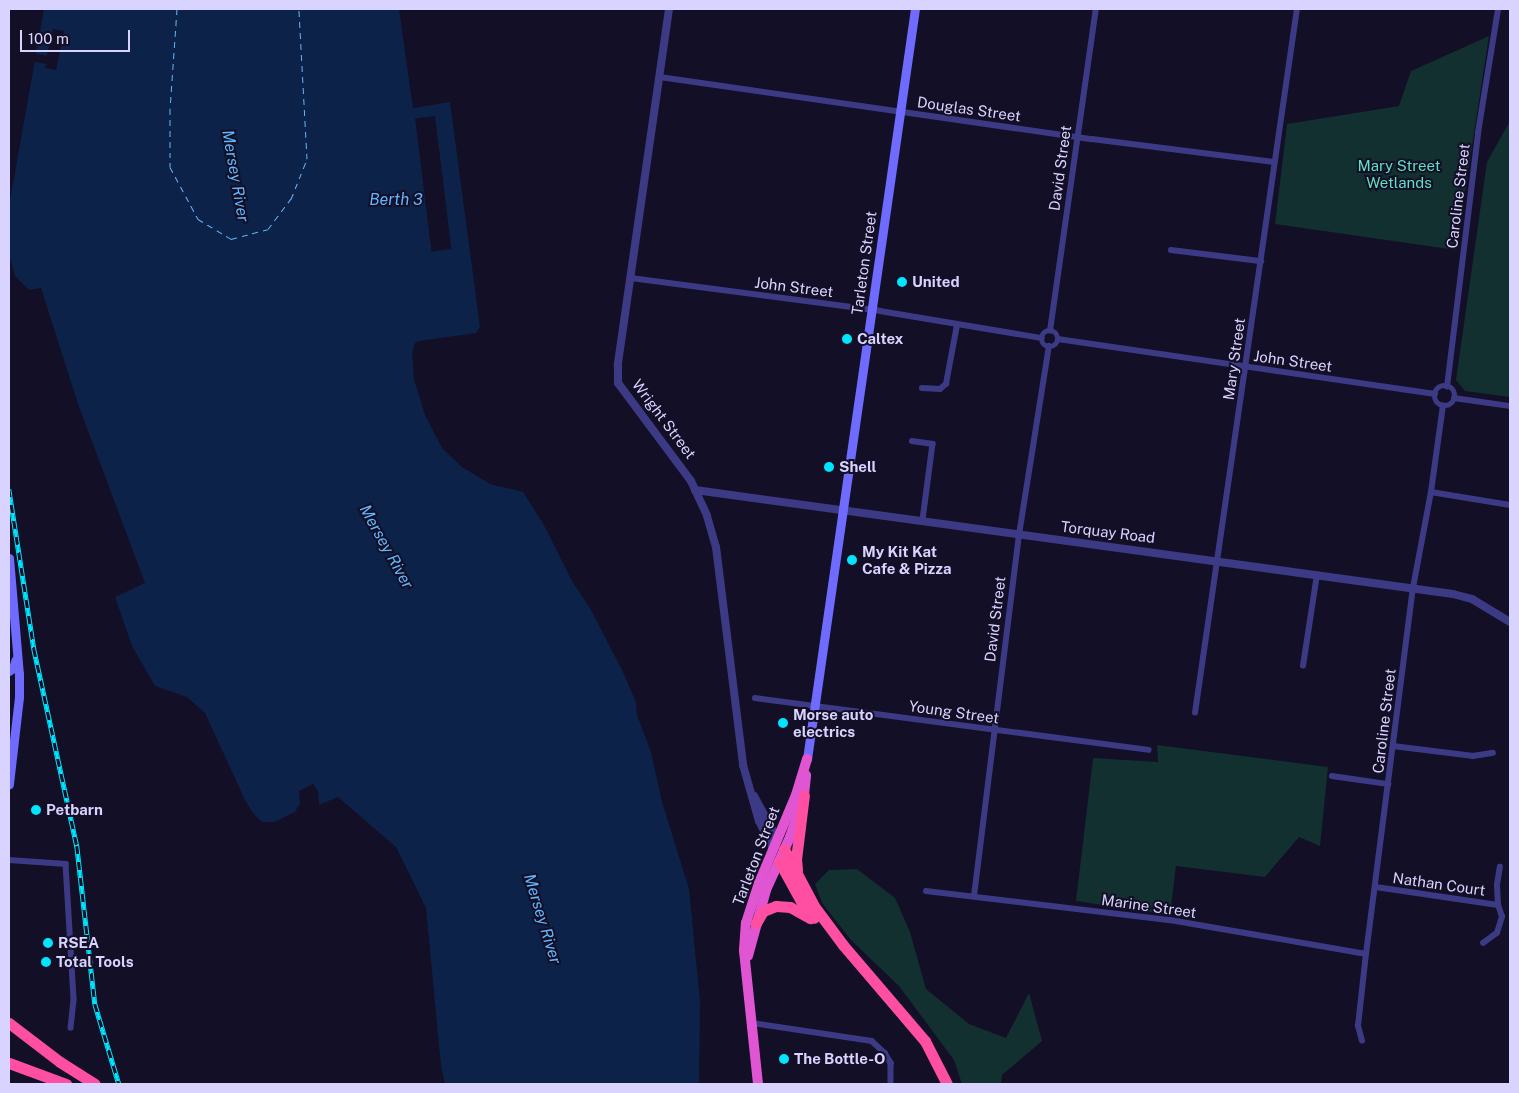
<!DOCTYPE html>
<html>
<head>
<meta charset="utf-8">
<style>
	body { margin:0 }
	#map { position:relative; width:1519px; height:1093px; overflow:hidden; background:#130f26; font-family:"Public Sans",sans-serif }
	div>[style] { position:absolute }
	.green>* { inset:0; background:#12302f }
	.water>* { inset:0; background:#0c2248 }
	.pier>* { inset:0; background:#130f26; transform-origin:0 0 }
	.ferry>* { height:1px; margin-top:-0.5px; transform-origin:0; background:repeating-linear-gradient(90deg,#62b6ff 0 6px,transparent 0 11px) }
	.minor>* { height:5.5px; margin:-2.75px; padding:0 2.75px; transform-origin:2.75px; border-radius:2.75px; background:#3d3a85 }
	.minor>.ring { margin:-2.75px; padding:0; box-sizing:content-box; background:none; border:5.5px solid #3d3a85; border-radius:50% }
	.tertiary>* { height:8px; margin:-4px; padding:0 4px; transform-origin:4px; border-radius:4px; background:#3d3a85 }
	.secondary>* { height:9px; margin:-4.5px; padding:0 4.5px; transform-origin:4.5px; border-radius:4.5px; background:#6f6bff }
	.trunk>* { height:10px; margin:-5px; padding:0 5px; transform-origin:5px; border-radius:5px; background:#e055d1 }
	.motorway>* { height:11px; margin:-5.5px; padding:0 5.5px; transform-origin:5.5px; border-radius:5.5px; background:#ff4fa3 }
	.rail>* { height:4.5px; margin-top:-2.25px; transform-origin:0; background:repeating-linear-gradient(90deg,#130f26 0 8px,#00e5ff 0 16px); box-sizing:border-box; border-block:1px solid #00e5ff }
	.dots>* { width:14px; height:14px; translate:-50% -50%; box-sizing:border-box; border:2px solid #130f26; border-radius:50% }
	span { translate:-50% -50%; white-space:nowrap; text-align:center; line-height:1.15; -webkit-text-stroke:4px #130f26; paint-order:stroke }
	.street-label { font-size:15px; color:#d9d4ff }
	.park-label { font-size:15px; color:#5fe0c0 }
	.poi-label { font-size:15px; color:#d9d4ff; font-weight:700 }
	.left { translate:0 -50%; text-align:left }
	.water-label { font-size:16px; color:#62b6ff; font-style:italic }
	.frame { position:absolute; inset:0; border:10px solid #d9d4ff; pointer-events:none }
	.scale { position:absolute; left:20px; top:30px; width:110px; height:22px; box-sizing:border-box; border:2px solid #d9d4ff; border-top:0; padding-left:6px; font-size:15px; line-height:18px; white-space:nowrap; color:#d9d4ff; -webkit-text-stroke:4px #130f26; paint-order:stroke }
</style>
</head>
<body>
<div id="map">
	<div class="green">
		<i style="clip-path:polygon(1489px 36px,1456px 250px,1275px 224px,1287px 124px,1399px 106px,1411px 71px)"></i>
		<i style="clip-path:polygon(1510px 121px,1510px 397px,1465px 391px,1456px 380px,1487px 162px)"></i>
		<i style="clip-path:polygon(1157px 745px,1328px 767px,1320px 846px,1299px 837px,1265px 877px,1176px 866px,1170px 915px,1076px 901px,1093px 758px,1158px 762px)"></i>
		<i style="clip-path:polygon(857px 869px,895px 898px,910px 932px,926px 989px,969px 1024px,1006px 1038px,1029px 993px,1042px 1041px,1002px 1075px,1001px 1084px,962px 1084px,954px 1060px,899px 986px,851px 940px,822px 903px,815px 884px,829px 870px)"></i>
	</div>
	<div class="water">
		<i style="clip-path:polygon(44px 9px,399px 9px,413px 108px,450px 102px,480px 327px,476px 333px,419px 341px,415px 343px,412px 353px,414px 379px,425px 415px,442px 448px,462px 467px,490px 484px,523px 492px,544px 525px,572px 581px,590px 608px,622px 670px,636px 702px,637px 715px,651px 752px,662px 802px,689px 889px,700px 1001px,699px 1084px,445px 1084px,441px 1066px,426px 908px,396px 847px,338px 797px,319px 805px,318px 791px,313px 784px,299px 791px,300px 803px,295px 812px,274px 822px,262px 822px,253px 813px,245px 800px,205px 713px,187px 697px,155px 686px,132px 646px,115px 597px,145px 583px,78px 404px,41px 288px,29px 290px,15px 276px,9px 254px,9px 206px)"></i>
	</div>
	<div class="pier">
		<i style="clip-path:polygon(53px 29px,64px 31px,56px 70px,45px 68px,46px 64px,31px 61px,32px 53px,47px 56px,50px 42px,35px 39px,36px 32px,52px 35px)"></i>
		<i style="left:435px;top:116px;width:134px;height:20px;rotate:83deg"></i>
	</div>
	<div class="ferry">
		<i style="left:177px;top:9px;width:99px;rotate:94deg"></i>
		<i style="left:170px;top:108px;width:59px;rotate:90deg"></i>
		<i style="left:170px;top:167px;width:59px;rotate:61.7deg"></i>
		<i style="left:198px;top:219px;width:39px;rotate:31deg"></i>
		<i style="left:231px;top:239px;width:38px;rotate:-15deg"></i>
		<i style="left:268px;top:229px;width:38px;rotate:-53deg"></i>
		<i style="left:291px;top:199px;width:43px;rotate:-68.2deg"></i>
		<i style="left:307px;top:159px;width:150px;rotate:-93.1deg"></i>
	</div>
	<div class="minor">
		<i style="left:660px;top:77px;width:436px;rotate:8.2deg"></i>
		<i style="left:1092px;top:139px;width:184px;rotate:7.2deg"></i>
		<i style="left:1171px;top:250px;width:91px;rotate:7deg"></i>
		<i style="left:631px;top:278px;width:251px;rotate:7.5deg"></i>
		<i style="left:880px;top:311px;width:164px;rotate:9.5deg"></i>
		<i style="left:1050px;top:331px;width:325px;rotate:-81.9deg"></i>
		<i class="ring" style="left:1042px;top:331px;width:10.5px;height:10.5px"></i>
		<i style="left:1058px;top:339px;width:381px;rotate:8.3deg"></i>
		<i class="ring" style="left:1435px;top:386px;width:14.5px;height:14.5px"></i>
		<i style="left:1447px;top:387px;width:256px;rotate:-83deg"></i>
		<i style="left:1478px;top:133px;width:126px;rotate:-80.8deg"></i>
		<i style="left:922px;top:388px;width:18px;rotate:3deg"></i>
		<i style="left:940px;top:389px;width:8px;rotate:-40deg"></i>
		<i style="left:946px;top:384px;width:60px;rotate:-79.4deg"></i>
		<i style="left:1454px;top:398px;width:57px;rotate:8.1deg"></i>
		<i style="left:912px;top:441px;width:21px;rotate:8deg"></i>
		<i style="left:933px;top:444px;width:77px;rotate:97.5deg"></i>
		<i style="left:1431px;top:492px;width:80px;rotate:9.3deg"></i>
		<i style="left:1303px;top:666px;width:92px;rotate:-81.3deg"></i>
		<i style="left:755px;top:698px;width:397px;rotate:7.5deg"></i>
		<i style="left:1195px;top:713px;width:711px;rotate:-81.76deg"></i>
		<i style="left:1393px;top:746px;width:81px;rotate:7.1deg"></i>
		<i style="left:1473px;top:756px;width:20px;rotate:-9deg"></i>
		<i style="left:1332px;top:776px;width:57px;rotate:8.1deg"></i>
		<i style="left:9px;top:860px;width:57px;rotate:4deg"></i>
		<i style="left:66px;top:864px;width:136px;rotate:86.6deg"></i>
		<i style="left:74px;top:1000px;width:28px;rotate:96deg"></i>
		<i style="left:1376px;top:887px;width:123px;rotate:8.4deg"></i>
		<i style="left:926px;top:891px;width:246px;rotate:6.8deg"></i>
		<i style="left:1170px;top:920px;width:199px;rotate:9.8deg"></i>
		<i style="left:974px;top:896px;width:364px;rotate:-82.9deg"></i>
		<i style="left:1019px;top:535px;width:191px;rotate:-81deg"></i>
		<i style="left:1483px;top:943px;width:17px;rotate:-36deg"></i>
		<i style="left:1497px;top:933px;width:17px;rotate:-73deg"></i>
		<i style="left:1502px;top:917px;width:13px;rotate:-108deg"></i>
		<i style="left:1498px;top:905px;width:20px;rotate:-93deg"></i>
		<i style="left:1497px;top:885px;width:18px;rotate:-81deg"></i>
		<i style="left:752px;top:1023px;width:121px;rotate:8.5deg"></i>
		<i style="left:872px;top:1041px;width:18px;rotate:43deg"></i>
		<i style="left:885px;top:1053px;width:12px;rotate:59deg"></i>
		<i style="left:891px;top:1063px;width:21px;rotate:90deg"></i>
		<i style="left:1362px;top:1041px;width:16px;rotate:-105deg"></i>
		<i style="left:1358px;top:1026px;width:72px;rotate:-83.7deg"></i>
		<i style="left:1366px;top:954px;width:369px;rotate:-82.7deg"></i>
		<i style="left:1413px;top:588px;width:98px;rotate:-79.4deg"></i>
		<i style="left:1431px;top:492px;width:87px;rotate:-82.1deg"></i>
	</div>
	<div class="tertiary">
		<i style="left:669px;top:9px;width:360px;rotate:98.2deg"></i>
		<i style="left:618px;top:365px;width:18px;rotate:90deg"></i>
		<i style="left:618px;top:383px;width:122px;rotate:53.3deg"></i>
		<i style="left:691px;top:481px;width:38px;rotate:65deg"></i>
		<i style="left:707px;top:516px;width:32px;rotate:74deg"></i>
		<i style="left:716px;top:547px;width:220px;rotate:82.9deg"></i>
		<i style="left:743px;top:765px;width:58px;rotate:74.1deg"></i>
		<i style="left:759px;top:821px;width:33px;rotate:63deg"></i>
		<i style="left:695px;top:490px;width:765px;rotate:7.81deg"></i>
		<i style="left:1453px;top:594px;width:20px;rotate:15deg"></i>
		<i style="left:1472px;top:599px;width:44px;rotate:31.2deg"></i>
		<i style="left:754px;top:796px;width:50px;rotate:61.4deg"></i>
	</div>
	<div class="secondary">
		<i style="left:9px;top:558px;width:116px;rotate:85.1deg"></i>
		<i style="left:19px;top:674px;width:23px;rotate:90deg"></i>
		<i style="left:19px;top:697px;width:88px;rotate:96.6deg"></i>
		<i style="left:9px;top:671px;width:5px;rotate:-37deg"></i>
		<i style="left:13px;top:668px;width:9px;rotate:-72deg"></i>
		<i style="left:807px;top:759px;width:758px;rotate:-81.81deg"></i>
	</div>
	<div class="trunk">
		<i style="left:748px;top:956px;width:68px;rotate:-74.7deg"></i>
		<i style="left:766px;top:890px;width:58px;rotate:-65.6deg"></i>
		<i style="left:790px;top:837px;width:44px;rotate:-71.6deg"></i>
		<i style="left:804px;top:795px;width:20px;rotate:-84deg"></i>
		<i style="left:758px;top:1084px;width:135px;rotate:-96deg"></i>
		<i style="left:744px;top:950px;width:27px;rotate:-86deg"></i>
		<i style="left:746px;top:923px;width:42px;rotate:-72deg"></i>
		<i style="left:759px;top:883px;width:95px;rotate:-67.2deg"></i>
		<i style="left:796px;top:795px;width:38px;rotate:-73deg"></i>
	</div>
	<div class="motorway">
		<i style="left:784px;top:849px;width:64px;rotate:62.2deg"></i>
		<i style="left:814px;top:906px;width:49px;rotate:53.4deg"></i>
		<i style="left:843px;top:945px;width:126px;rotate:49.5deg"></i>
		<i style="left:925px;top:1041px;width:48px;rotate:62.9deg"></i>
		<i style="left:779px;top:861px;width:48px;rotate:61.3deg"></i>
		<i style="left:802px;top:903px;width:19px;rotate:51deg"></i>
		<i style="left:797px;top:870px;width:11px;rotate:-95deg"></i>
		<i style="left:796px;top:859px;width:64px;rotate:-82.9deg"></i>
		<i style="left:756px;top:923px;width:14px;rotate:-60deg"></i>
		<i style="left:763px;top:911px;width:14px;rotate:-21deg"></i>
		<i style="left:776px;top:906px;width:14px;rotate:4deg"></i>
		<i style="left:790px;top:907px;width:23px;rotate:29deg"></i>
		<i style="left:9px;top:1023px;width:64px;rotate:37.4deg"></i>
		<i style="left:60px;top:1062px;width:41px;rotate:32.2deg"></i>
		<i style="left:9px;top:1063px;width:61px;rotate:20.2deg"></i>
	</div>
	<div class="rail">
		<i style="left:9px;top:489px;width:162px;rotate:81.1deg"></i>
		<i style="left:34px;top:649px;width:202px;rotate:77.7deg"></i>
		<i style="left:77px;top:846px;width:159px;rotate:83.5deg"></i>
		<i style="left:95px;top:1004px;width:84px;rotate:73.3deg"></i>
	</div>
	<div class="dots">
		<i style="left:902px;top:282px;background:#00e5ff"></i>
		<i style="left:847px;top:339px;background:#00e5ff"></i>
		<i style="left:829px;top:467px;background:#00e5ff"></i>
		<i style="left:852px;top:560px;background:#00e5ff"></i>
		<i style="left:783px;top:723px;background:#00e5ff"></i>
		<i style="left:36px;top:810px;background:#00e5ff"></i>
		<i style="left:48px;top:943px;background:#00e5ff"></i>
		<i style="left:46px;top:962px;background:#00e5ff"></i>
		<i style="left:784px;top:1059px;background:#00e5ff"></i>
	</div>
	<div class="street-label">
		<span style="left:969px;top:109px;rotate:8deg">Douglas Street</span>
		<span style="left:1060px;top:168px;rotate:-82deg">David Street</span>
		<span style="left:1458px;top:196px;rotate:-83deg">Caroline Street</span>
		<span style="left:864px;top:263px;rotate:-82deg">Tarleton Street</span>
		<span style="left:794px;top:287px;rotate:7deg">John Street</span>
		<span style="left:1234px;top:359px;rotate:-82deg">Mary Street</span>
		<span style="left:1293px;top:361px;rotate:8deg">John Street</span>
		<span style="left:664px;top:419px;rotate:53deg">Wright Street</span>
		<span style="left:1108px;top:532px;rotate:7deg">Torquay Road</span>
		<span style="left:995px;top:619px;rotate:-83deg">David Street</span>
		<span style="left:954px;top:712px;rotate:8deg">Young Street</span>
		<span style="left:1384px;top:721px;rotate:-83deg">Caroline Street</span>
		<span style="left:756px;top:856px;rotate:-69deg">Tarleton Street</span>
		<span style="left:1439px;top:884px;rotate:8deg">Nathan Court</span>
		<span style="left:1149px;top:906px;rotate:8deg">Marine Street</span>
	</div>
	<div class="park-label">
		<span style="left:1399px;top:174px">Mary Street<br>Wetlands</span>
	</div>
	<div class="poi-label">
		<span class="left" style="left:912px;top:282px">United</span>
		<span class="left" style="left:857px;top:339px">Caltex</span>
		<span class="left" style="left:839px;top:467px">Shell</span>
		<span class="left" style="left:862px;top:560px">My Kit Kat<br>Cafe &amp; Pizza</span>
		<span class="left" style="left:793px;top:723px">Morse auto<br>electrics</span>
		<span class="left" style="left:46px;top:810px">Petbarn</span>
		<span class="left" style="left:58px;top:943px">RSEA</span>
		<span class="left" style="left:56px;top:962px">Total Tools</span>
		<span class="left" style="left:794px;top:1059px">The Bottle-O</span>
	</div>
	<div class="water-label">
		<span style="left:235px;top:176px;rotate:80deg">Mersey River</span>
		<span style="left:396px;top:200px">Berth 3</span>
		<span style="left:386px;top:547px;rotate:61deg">Mersey River</span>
		<span style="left:542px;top:919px;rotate:73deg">Mersey River</span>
	</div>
	<div class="frame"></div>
	<div class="scale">100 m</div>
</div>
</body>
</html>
